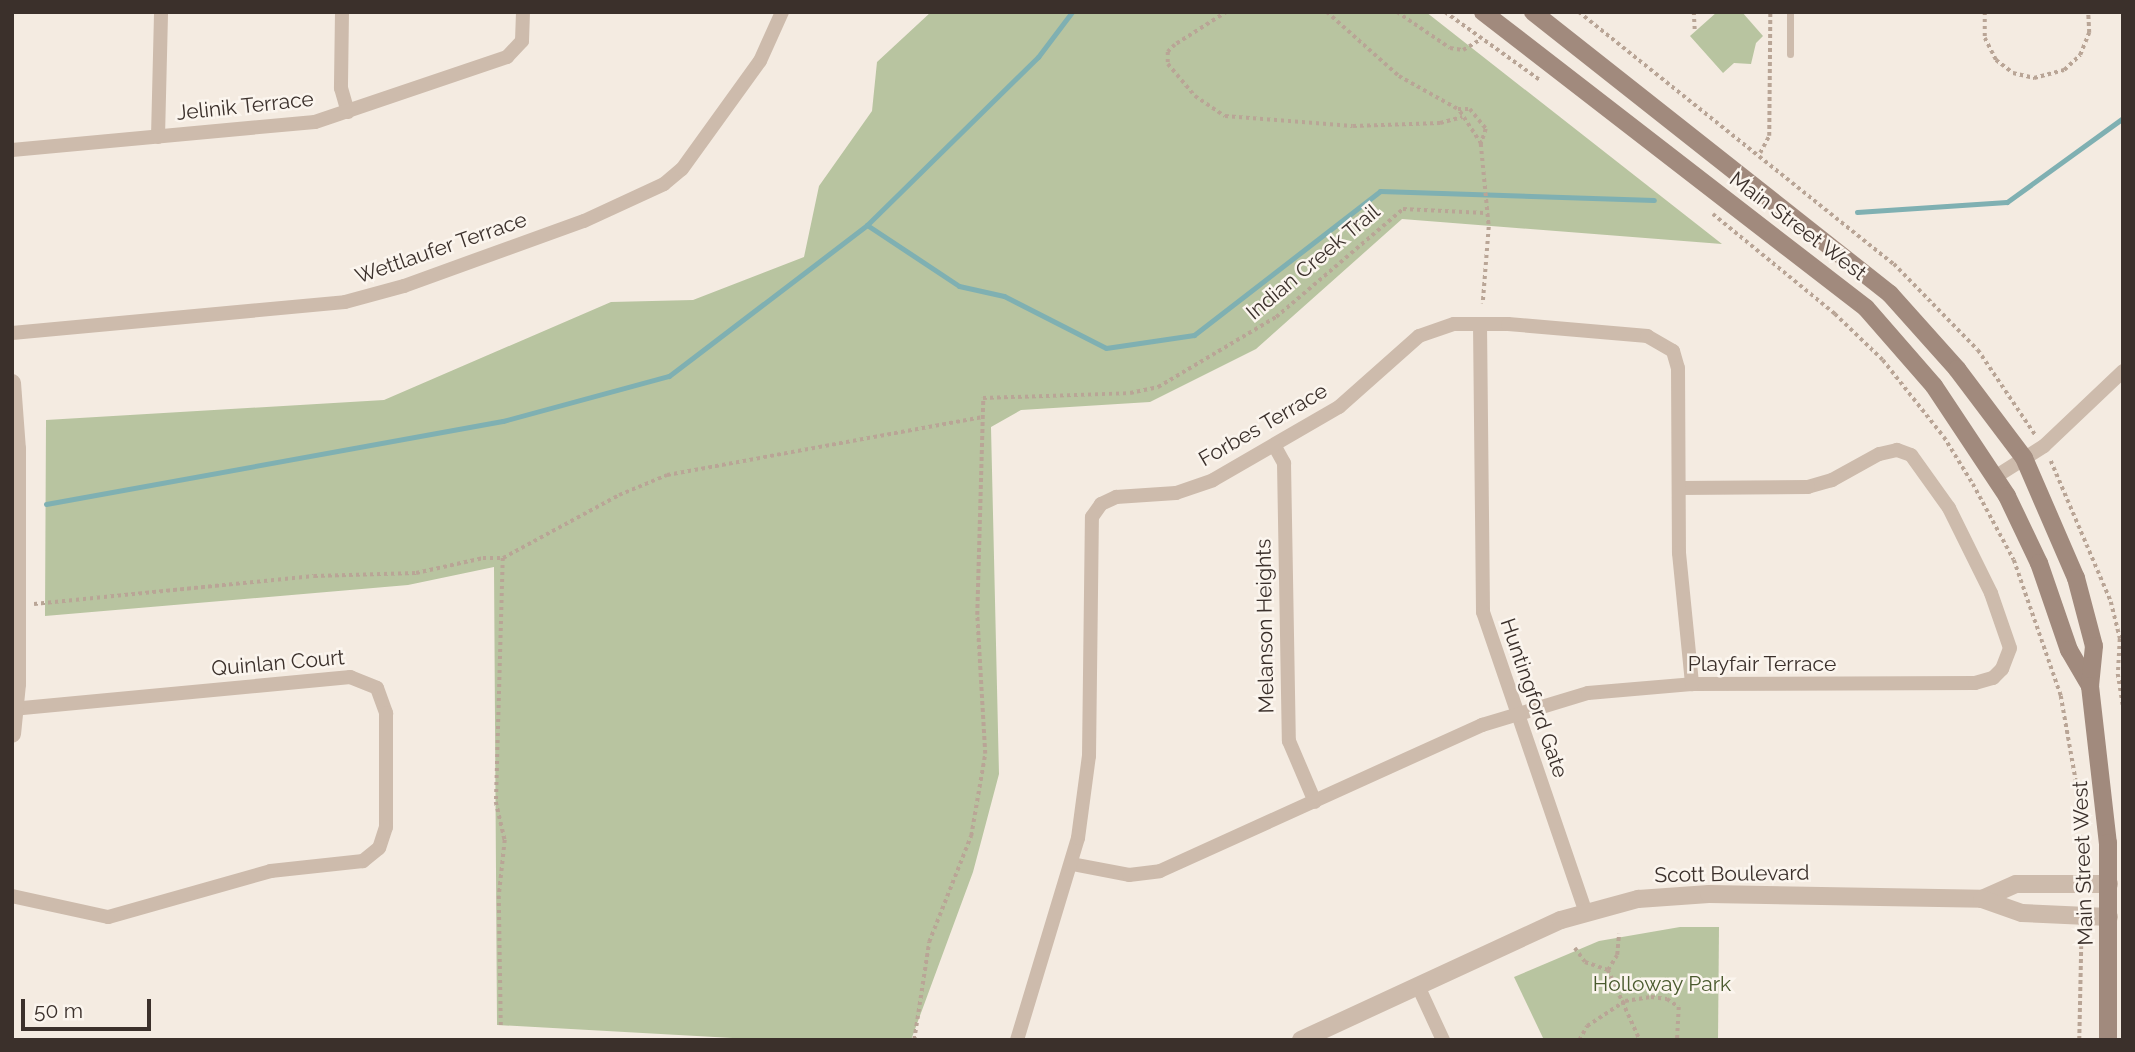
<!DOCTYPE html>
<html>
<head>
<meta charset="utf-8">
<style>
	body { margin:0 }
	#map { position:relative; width:2135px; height:1052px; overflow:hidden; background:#f4ebe1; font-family:Raleway,sans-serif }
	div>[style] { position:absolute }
	.green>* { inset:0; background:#b8c4a0 }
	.stream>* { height:5px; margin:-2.5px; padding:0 2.5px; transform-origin:2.5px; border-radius:2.5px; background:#7fb0b2 }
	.path>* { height:3.5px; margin-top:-1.75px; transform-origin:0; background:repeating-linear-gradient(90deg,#b9a596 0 3.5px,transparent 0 7px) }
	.service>* { height:7px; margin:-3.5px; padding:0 3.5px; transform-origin:3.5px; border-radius:3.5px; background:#cdbbac }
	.minor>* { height:14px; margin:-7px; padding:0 7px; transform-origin:7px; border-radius:7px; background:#cdbbac }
	.tertiary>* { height:18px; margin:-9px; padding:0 9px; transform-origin:9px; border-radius:9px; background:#cdbbac }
	.secondary>* { height:18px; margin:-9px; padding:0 9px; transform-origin:9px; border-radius:9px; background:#a18a7d }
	span { translate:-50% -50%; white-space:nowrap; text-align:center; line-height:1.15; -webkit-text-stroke:5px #fbf5ee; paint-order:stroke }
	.street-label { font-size:21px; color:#3b302b }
	.park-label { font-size:21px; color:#4a5a2e }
	.frame { position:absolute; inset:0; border:14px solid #3b302b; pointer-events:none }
	.scale { position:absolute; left:21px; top:999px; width:130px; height:32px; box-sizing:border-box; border:4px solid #3b302b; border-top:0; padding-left:9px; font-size:21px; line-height:24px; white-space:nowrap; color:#3b302b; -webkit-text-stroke:5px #fbf5ee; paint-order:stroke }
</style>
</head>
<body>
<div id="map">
	<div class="green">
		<i style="clip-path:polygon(931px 12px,1426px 12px,1722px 244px,1402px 219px,1256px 349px,1150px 402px,1021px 410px,991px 427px,999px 774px,973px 872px,911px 1040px,770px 1040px,497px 1025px,494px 567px,408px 585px,45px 616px,46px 420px,384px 400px,611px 302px,693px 300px,804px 257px,819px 186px,872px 111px,877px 62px)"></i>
		<i style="clip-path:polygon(1717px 12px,1742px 12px,1763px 36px,1756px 43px,1751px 64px,1734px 63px,1723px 73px,1690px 36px)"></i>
		<i style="clip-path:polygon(1680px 927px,1719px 927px,1718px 1040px,1544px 1040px,1514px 977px,1599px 941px)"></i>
	</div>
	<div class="stream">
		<i style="left:1857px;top:212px;width:150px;rotate:-3.8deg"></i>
		<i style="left:2007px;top:202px;width:143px;rotate:-35.9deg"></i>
		<i style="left:867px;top:225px;width:110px;rotate:33.5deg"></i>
		<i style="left:959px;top:286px;width:46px;rotate:12.5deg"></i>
		<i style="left:1004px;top:296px;width:114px;rotate:27deg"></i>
		<i style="left:1106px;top:348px;width:89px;rotate:-8.4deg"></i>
		<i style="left:1194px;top:335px;width:235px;rotate:-37.7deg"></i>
		<i style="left:1380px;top:191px;width:274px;rotate:1.9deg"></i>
		<i style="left:46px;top:504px;width:464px;rotate:-10.3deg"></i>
		<i style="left:503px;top:421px;width:172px;rotate:-15.2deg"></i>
		<i style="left:669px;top:376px;width:249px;rotate:-37.3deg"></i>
		<i style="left:867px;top:225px;width:240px;rotate:-44.5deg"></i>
		<i style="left:1038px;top:57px;width:56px;rotate:-52.9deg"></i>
	</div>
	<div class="path">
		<i style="left:1227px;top:12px;width:62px;rotate:147.6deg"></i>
		<i style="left:1175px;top:45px;width:10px;rotate:135deg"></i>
		<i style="left:1168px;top:52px;width:12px;rotate:90deg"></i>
		<i style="left:1168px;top:64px;width:42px;rotate:49.8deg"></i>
		<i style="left:1195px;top:96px;width:36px;rotate:34deg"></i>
		<i style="left:1225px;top:116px;width:128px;rotate:4.5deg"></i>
		<i style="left:1353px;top:126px;width:87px;rotate:-2deg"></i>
		<i style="left:1440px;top:123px;width:23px;rotate:-15deg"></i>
		<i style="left:1327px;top:12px;width:96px;rotate:41.6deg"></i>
		<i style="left:1399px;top:76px;width:68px;rotate:29.2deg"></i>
		<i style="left:1397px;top:12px;width:64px;rotate:34.2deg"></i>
		<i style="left:1450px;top:48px;width:13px;rotate:9deg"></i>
		<i style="left:1463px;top:50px;width:21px;rotate:-31deg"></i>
		<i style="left:1445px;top:12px;width:117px;rotate:35.6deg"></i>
		<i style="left:1579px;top:12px;width:403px;rotate:38.7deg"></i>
		<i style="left:1894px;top:264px;width:120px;rotate:45.7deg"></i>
		<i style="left:1978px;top:350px;width:104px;rotate:56deg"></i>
		<i style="left:1694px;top:12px;width:20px;rotate:87deg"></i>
		<i style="left:1985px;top:12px;width:26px;rotate:90deg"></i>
		<i style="left:1985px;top:38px;width:25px;rotate:63deg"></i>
		<i style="left:1996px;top:60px;width:21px;rotate:37deg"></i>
		<i style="left:2013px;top:73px;width:22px;rotate:13deg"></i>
		<i style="left:2034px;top:78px;width:31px;rotate:-15deg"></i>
		<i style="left:2064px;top:70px;width:22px;rotate:-43deg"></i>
		<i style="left:2080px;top:55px;width:24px;rotate:-68deg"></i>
		<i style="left:2089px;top:33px;width:21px;rotate:-93deg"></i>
		<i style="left:1481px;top:144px;width:42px;rotate:-123.3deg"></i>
		<i style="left:1458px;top:109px;width:12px"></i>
		<i style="left:1470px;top:109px;width:26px;rotate:51deg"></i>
		<i style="left:1486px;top:129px;width:16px;rotate:108deg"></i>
		<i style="left:1481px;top:144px;width:83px;rotate:84.5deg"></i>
		<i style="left:1489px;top:227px;width:77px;rotate:94.5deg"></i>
		<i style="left:1760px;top:153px;width:19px;rotate:-62deg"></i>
		<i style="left:1769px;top:136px;width:124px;rotate:-89.5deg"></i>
		<i style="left:1713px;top:214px;width:158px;rotate:39.3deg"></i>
		<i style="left:1835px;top:314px;width:66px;rotate:43.8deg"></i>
		<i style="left:1883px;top:360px;width:98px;rotate:51.6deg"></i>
		<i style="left:1944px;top:437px;width:55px;rotate:58.3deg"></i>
		<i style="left:1973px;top:484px;width:86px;rotate:61.7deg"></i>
		<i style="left:2014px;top:560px;width:144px;rotate:70.9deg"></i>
		<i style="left:2061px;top:696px;width:97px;rotate:80deg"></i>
		<i style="left:2078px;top:792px;width:59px;rotate:87.1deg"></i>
		<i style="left:2051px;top:461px;width:153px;rotate:66.9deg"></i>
		<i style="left:2111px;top:602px;width:38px;rotate:76deg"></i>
		<i style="left:2120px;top:639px;width:35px;rotate:93deg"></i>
		<i style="left:2118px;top:674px;width:33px;rotate:81deg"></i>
		<i style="left:503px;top:558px;width:132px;rotate:-28.5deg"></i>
		<i style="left:619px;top:495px;width:52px;rotate:-22.6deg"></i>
		<i style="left:667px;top:475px;width:321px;rotate:-10.4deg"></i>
		<i style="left:34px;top:604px;width:281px;rotate:-5.7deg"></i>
		<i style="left:314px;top:576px;width:102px;rotate:-1.7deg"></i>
		<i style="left:416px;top:573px;width:69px;rotate:-12.6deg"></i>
		<i style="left:483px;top:558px;width:20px"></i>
		<i style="left:503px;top:558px;width:244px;rotate:91.6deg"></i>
		<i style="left:496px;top:802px;width:39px;rotate:77deg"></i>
		<i style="left:505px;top:840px;width:56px;rotate:96.1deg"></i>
		<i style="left:499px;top:896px;width:131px;rotate:89.1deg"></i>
		<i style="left:1575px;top:948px;width:17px;rotate:54deg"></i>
		<i style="left:1585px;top:962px;width:24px;rotate:19deg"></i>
		<i style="left:1608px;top:970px;width:17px;rotate:-59deg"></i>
		<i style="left:1617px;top:955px;width:21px;rotate:-85deg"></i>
		<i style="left:1608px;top:970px;width:75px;rotate:65.5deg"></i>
		<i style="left:914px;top:1040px;width:99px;rotate:-81.3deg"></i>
		<i style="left:929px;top:942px;width:114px;rotate:-68.4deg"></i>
		<i style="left:971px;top:836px;width:83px;rotate:-80.3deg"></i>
		<i style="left:985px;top:754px;width:139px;rotate:-93.3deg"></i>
		<i style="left:977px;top:615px;width:217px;rotate:-88.4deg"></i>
		<i style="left:983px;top:398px;width:147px;rotate:-1.9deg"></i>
		<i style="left:1130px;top:393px;width:29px;rotate:-12deg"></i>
		<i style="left:1158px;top:387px;width:137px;rotate:-30.7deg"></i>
		<i style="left:1276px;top:317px;width:167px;rotate:-40.4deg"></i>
		<i style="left:1403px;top:209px;width:82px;rotate:2.8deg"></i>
		<i style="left:1579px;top:1040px;width:16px;rotate:-60deg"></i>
		<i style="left:1587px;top:1026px;width:45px;rotate:-33.3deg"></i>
		<i style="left:1625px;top:1001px;width:26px;rotate:-9deg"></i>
		<i style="left:1651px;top:997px;width:16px;rotate:7deg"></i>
		<i style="left:1667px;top:999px;width:14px;rotate:34deg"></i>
		<i style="left:1679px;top:1007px;width:33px;rotate:93deg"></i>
		<i style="left:1635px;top:1040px;width:13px"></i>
		<i style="left:2079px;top:1040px;width:94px;rotate:-88.8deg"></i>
	</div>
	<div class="service">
		<i style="left:1790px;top:54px;width:42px;rotate:-90deg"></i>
	</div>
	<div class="minor">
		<i style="left:342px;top:12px;width:76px;rotate:90.8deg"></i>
		<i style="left:341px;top:88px;width:25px;rotate:74deg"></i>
		<i style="left:158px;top:137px;width:125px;rotate:-88.6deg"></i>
		<i style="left:12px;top:150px;width:304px;rotate:-5.3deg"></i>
		<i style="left:315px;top:122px;width:203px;rotate:-18.7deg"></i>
		<i style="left:507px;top:57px;width:22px;rotate:-47deg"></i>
		<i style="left:522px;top:41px;width:29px;rotate:-88deg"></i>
		<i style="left:1480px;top:324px;width:288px;rotate:89.4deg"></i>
		<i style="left:1483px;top:612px;width:317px;rotate:71.1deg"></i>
		<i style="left:12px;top:333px;width:334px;rotate:-5.3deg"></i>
		<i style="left:345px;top:302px;width:61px;rotate:-15.2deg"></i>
		<i style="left:404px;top:286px;width:191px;rotate:-19.9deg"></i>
		<i style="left:584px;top:221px;width:88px;rotate:-24.8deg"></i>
		<i style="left:664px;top:184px;width:23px;rotate:-40deg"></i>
		<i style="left:682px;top:169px;width:133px;rotate:-54.2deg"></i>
		<i style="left:760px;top:61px;width:54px;rotate:-65.8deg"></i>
		<i style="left:1274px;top:445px;width:21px;rotate:61deg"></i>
		<i style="left:1284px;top:463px;width:278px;rotate:89deg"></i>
		<i style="left:1289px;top:741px;width:66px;rotate:66.9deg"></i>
		<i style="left:1995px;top:477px;width:58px;rotate:-32.3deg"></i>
		<i style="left:2044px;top:446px;width:109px;rotate:-43.5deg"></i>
		<i style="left:12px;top:709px;width:340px;rotate:-5.4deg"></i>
		<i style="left:350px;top:677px;width:29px;rotate:22deg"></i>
		<i style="left:377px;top:688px;width:27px;rotate:70deg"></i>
		<i style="left:386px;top:713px;width:114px;rotate:90deg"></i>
		<i style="left:386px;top:827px;width:22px;rotate:108deg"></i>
		<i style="left:379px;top:848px;width:21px;rotate:141deg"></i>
		<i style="left:363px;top:861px;width:93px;rotate:173.8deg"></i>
		<i style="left:271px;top:871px;width:169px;rotate:164.2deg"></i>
		<i style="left:108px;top:917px;width:98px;rotate:-167.7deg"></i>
		<i style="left:1072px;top:864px;width:58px;rotate:10.9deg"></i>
		<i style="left:1129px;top:875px;width:31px;rotate:-7deg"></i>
		<i style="left:1160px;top:871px;width:354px;rotate:-24.4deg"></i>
		<i style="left:1482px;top:725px;width:111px;rotate:-16.8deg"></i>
		<i style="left:1588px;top:693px;width:104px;rotate:-4.9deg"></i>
		<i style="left:1692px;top:684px;width:283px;rotate:-0.2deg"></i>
		<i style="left:1975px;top:683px;width:19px;rotate:-16deg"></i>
		<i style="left:1993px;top:678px;width:13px;rotate:-45deg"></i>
		<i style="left:2002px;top:669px;width:22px;rotate:-69deg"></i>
		<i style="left:2010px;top:648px;width:58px;rotate:-109.1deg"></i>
		<i style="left:1991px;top:593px;width:95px;rotate:-116.3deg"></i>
		<i style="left:1949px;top:508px;width:65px;rotate:-125.6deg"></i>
		<i style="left:1911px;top:455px;width:15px;rotate:-160deg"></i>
		<i style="left:1897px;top:450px;width:18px;rotate:167deg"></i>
		<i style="left:1879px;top:454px;width:54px;rotate:151deg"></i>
		<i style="left:1832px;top:480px;width:25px;rotate:164deg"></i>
		<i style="left:1808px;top:487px;width:129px;rotate:179.6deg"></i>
		<i style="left:1418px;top:986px;width:60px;rotate:65.2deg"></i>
		<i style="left:1017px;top:1040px;width:211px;rotate:-73.2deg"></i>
		<i style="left:1078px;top:838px;width:83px;rotate:-82.4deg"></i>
		<i style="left:1089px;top:756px;width:239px;rotate:-89.3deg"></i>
		<i style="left:1092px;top:517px;width:16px;rotate:-55deg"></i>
		<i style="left:1101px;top:504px;width:17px;rotate:-25deg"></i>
		<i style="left:1116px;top:497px;width:60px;rotate:-3.8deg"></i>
		<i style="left:1176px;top:493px;width:39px;rotate:-19deg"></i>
		<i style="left:1213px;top:480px;width:146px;rotate:-30.1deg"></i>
		<i style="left:1339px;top:407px;width:107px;rotate:-41.6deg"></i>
		<i style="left:1419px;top:336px;width:37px;rotate:-19deg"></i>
		<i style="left:1454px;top:324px;width:54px"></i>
		<i style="left:1508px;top:324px;width:140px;rotate:4.9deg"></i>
		<i style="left:1647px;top:336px;width:30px;rotate:30deg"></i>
		<i style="left:1673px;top:351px;width:18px;rotate:74deg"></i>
		<i style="left:1678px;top:368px;width:185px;rotate:89.7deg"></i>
		<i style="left:1679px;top:553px;width:132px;rotate:84.3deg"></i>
	</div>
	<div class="tertiary">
		<i style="left:12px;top:383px;width:66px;rotate:85.7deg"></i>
		<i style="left:17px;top:449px;width:235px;rotate:90deg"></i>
		<i style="left:17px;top:684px;width:50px;rotate:95.7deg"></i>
		<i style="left:1982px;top:899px;width:37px;rotate:-24deg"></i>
		<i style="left:2016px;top:884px;width:93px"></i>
		<i style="left:1301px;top:1040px;width:286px;rotate:-24.8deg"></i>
		<i style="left:1561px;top:920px;width:80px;rotate:-15.3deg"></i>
		<i style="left:1638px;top:899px;width:71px;rotate:-4deg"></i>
		<i style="left:1709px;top:894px;width:273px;rotate:1deg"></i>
		<i style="left:1982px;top:899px;width:42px;rotate:19.3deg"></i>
		<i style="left:2022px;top:913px;width:87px;rotate:2.6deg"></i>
	</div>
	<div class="secondary">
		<i style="left:1483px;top:12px;width:484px;rotate:37.7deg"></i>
		<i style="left:1866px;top:308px;width:103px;rotate:48.9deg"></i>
		<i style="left:1934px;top:386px;width:132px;rotate:56.4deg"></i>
		<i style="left:2007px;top:496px;width:74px;rotate:64.5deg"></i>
		<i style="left:2039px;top:563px;width:92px;rotate:71deg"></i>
		<i style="left:2069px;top:650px;width:42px;rotate:59.7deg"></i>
		<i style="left:1533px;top:12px;width:455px;rotate:38.3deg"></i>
		<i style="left:1890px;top:294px;width:101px;rotate:48.2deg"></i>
		<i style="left:1957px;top:369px;width:111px;rotate:53deg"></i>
		<i style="left:2024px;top:458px;width:131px;rotate:66.6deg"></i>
		<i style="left:2076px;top:578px;width:70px;rotate:75.2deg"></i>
		<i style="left:2094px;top:646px;width:40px;rotate:95.7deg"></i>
		<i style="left:2090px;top:686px;width:158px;rotate:83.5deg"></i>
		<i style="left:2108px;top:843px;width:197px;rotate:90deg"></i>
	</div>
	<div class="street-label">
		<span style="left:245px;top:106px;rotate:-6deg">Jelinik Terrace</span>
		<span style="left:1798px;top:226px;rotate:37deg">Main Street West</span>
		<span style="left:441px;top:248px;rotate:-19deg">Wettlaufer Terrace</span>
		<span style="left:1313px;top:262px;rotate:-40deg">Indian Creek Trail</span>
		<span style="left:1263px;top:425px;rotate:-30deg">Forbes Terrace</span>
		<span style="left:1265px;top:626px;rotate:-91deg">Melanson Heights</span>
		<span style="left:278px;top:663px;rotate:-5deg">Quinlan Court</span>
		<span style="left:1762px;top:664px">Playfair Terrace</span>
		<span style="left:1534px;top:698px;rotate:71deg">Huntingford Gate</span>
		<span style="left:2083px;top:863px;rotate:-92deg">Main Street West</span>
		<span style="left:1732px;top:874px;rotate:-1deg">Scott Boulevard</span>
	</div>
	<div class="park-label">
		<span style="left:1662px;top:984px">Holloway Park</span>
	</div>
	<div class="frame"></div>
	<div class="scale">50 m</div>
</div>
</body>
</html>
